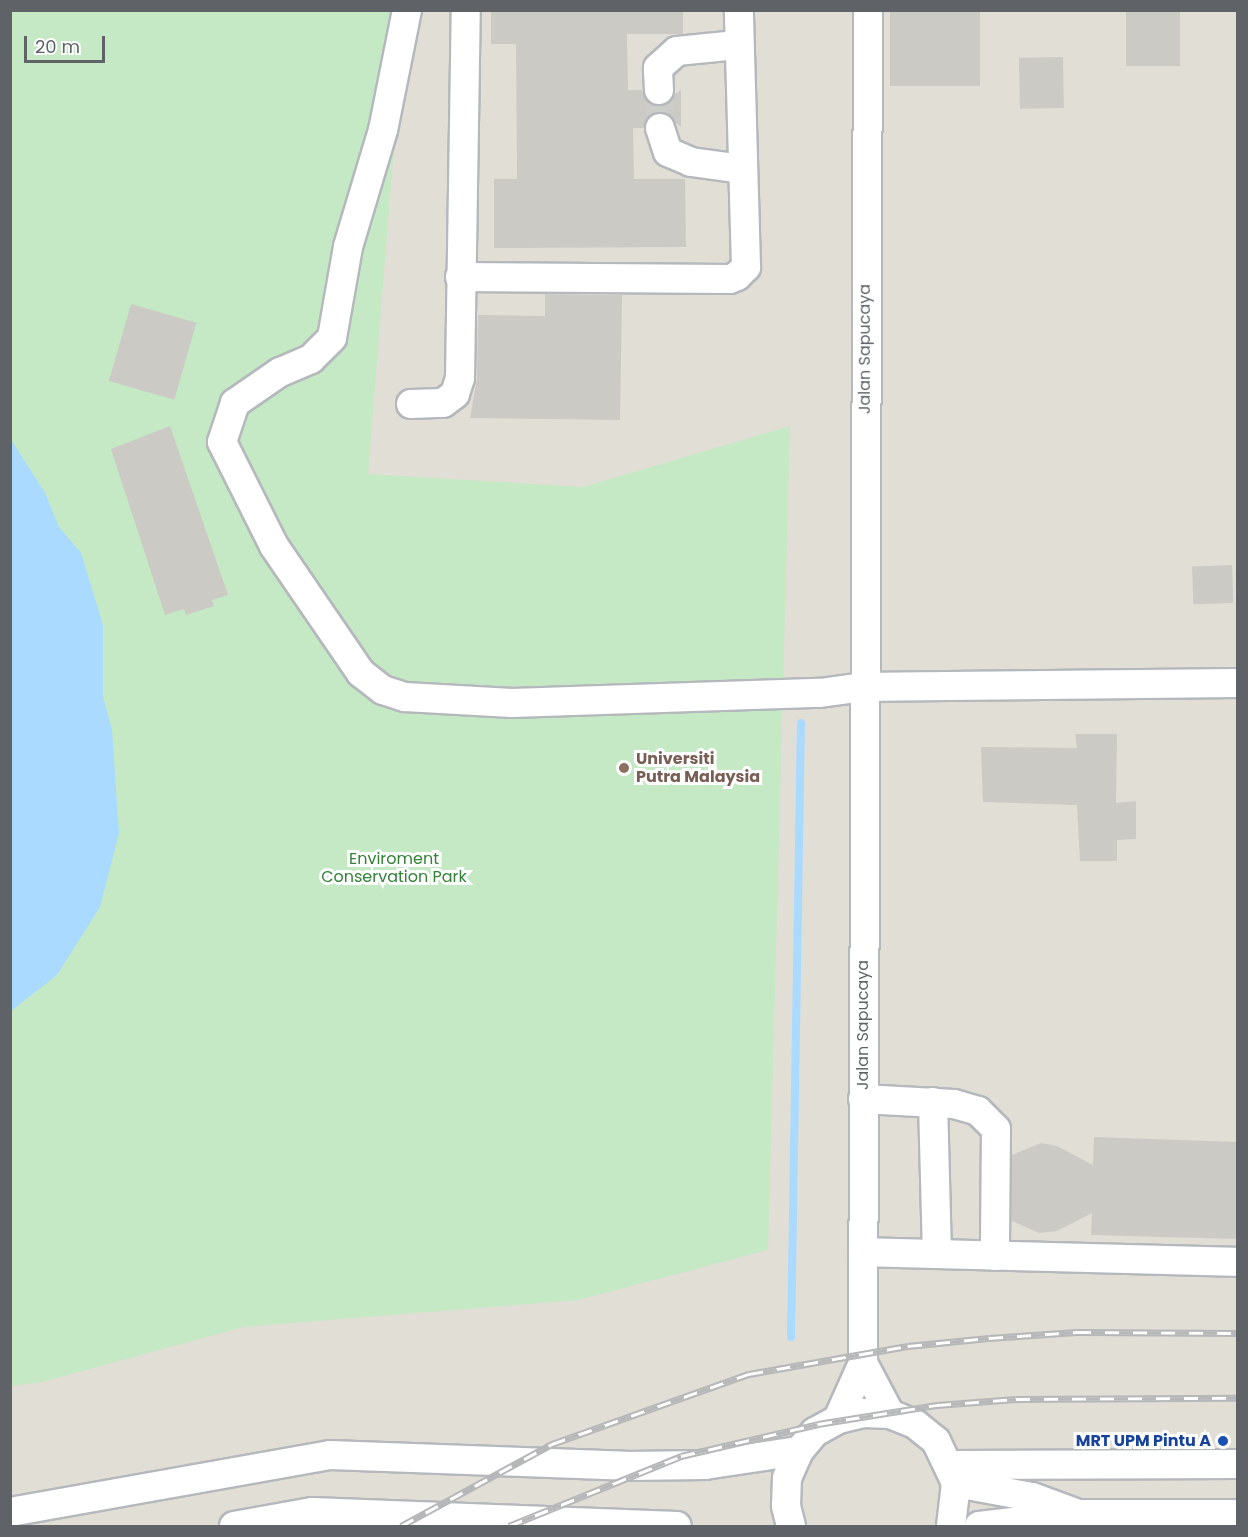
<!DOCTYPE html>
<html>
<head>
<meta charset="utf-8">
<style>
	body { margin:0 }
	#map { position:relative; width:1248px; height:1537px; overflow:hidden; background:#f1efe8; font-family:Poppins,sans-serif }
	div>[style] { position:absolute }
	.education>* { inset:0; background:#e1ded6; transform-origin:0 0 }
	.green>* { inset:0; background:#c5e8c5 }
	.water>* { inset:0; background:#aadaff }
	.stream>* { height:8px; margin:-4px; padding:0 4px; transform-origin:4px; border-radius:4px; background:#aadaff }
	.building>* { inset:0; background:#cccac5; transform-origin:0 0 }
	.minor-tunnel>* { height:28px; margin-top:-14px; transform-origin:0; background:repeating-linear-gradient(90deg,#ccccc8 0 28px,transparent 0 42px) }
	.roads { filter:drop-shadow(2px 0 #b5b8bc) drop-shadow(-2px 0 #b5b8bc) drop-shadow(0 2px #b5b8bc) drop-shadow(0 -2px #b5b8bc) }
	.minor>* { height:28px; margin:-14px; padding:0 14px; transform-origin:14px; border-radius:14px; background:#fff }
	.rail>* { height:7px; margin-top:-3.5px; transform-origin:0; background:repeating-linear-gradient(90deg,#fff 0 14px,#b6b7b8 0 28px); box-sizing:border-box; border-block:2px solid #b6b7b8 }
	.dots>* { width:16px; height:16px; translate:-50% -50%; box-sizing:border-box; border:3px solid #fff; border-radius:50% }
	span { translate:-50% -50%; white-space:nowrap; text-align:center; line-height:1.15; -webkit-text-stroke:6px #fff; paint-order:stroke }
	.street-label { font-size:16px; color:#5f6368 }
	.education-label { font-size:16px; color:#785e54; font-weight:700 }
	.left { translate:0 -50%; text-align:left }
	.park-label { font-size:16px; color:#348238 }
	.transit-label { font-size:16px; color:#164399; font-weight:700 }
	.right { translate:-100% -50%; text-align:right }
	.frame { position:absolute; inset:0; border:12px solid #5f6368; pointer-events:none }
	.scale { position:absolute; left:24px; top:36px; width:81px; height:27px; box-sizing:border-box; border:3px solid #5f6368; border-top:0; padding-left:8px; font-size:18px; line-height:21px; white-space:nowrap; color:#5f6368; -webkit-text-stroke:4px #fff; paint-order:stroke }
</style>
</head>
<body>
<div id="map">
	<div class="education">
		<i style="left:11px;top:11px;width:1226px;height:1515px"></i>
	</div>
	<div class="green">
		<i style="clip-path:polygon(10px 11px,410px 11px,392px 171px,368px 474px,583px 487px,790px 426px,768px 1250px,578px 1300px,243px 1327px,42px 1382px,11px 1386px)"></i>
	</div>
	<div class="water">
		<i style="clip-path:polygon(10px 438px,45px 493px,59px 527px,81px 553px,103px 625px,103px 696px,112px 730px,119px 833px,100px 907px,57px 975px,11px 1011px)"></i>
	</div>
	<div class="stream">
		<i style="left:791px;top:1337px;width:614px;rotate:-89.07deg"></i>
	</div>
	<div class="building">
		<i style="clip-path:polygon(491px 10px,683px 10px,683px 34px,627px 34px,628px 90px,642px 90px,645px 99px,659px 106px,681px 90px,681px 127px,663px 112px,648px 117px,644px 128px,633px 128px,634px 179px,685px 179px,686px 247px,494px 248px,494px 179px,517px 179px,516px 44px,491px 44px)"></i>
		<i style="left:890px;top:10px;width:90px;height:76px"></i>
		<i style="left:1126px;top:10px;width:54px;height:56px"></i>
		<i style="left:1063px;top:57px;width:51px;height:44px;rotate:89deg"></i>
		<i style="clip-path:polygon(545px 294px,622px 295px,620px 420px,470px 418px,477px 378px,478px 315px,545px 316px)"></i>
		<i style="left:131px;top:304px;width:68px;height:80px;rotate:16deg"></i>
		<i style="clip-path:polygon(170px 426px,228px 595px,212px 600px,214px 606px,186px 615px,184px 609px,165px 615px,111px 449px)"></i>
		<i style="left:1232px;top:565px;width:38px;height:40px;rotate:88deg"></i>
		<i style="clip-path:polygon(1075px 734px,1117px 734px,1116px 803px,1136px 801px,1136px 839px,1117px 840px,1117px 861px,1080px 861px,1077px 805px,983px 802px,981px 747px,1077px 748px)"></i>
		<i style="clip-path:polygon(1094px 1137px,1238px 1142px,1238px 1239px,1091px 1235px,1092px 1213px,1057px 1231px,1039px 1233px,1012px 1221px,1012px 1155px,1041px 1143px,1057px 1146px,1093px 1165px)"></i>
	</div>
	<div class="minor-tunnel">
		<i style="left:659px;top:90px;width:38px;rotate:88deg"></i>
	</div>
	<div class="roads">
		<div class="minor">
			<i style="left:407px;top:10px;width:122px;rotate:101.3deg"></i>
			<i style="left:383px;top:130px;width:122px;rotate:106.7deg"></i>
			<i style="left:348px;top:247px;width:92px;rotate:100deg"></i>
			<i style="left:332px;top:338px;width:30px;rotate:135deg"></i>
			<i style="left:311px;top:359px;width:34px;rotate:157deg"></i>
			<i style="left:280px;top:372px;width:55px;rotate:145.4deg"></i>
			<i style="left:235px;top:403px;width:41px;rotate:108.4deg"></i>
			<i style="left:222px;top:442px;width:116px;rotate:63.4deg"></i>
			<i style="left:274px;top:546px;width:154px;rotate:55.6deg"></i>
			<i style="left:361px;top:673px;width:28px;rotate:38deg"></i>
			<i style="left:383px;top:690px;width:23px;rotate:18deg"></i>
			<i style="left:405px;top:697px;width:107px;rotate:3.2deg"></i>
			<i style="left:512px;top:703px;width:308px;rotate:-1.9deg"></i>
			<i style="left:820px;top:693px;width:43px;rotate:-7.9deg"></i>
			<i style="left:863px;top:687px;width:375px;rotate:-0.6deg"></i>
			<i style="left:659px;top:90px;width:22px;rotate:-93deg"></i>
			<i style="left:658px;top:68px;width:25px;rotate:-42deg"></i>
			<i style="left:677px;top:51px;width:60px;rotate:-5.7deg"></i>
			<i style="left:660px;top:128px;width:25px;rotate:72deg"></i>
			<i style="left:668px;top:152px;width:25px;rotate:23deg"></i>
			<i style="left:691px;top:162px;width:51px;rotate:7.8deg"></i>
			<i style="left:460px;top:277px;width:270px;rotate:0.4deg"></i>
			<i style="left:730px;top:279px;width:8px;rotate:-23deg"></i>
			<i style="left:737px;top:276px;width:13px;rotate:-45deg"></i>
			<i style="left:746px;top:267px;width:257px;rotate:-91.6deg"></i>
			<i style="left:411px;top:404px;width:32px;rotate:-2deg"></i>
			<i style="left:443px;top:403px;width:15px;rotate:-37deg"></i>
			<i style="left:455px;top:394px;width:17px;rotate:-73deg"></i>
			<i style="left:460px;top:378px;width:368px;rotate:-89.1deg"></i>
			<i style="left:863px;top:1099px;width:91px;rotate:3.1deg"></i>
			<i style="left:954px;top:1104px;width:25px;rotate:16deg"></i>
			<i style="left:978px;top:1111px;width:25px;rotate:45deg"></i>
			<i style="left:996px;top:1129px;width:127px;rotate:90.5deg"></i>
			<i style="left:933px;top:1102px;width:152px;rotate:88.5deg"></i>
			<i style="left:863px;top:1252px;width:375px;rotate:1.5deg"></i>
			<i style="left:863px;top:1363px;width:58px;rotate:62.1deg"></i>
			<i style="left:838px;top:1419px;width:61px;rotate:-65.9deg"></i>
			<i style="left:863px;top:1363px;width:1353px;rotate:-89.79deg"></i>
			<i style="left:950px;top:1465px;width:288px;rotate:-0.2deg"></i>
			<i style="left:956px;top:1483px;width:77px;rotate:10.4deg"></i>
			<i style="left:1032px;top:1497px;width:47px;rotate:20deg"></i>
			<i style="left:10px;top:1512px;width:325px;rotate:-10.1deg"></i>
			<i style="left:330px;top:1455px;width:296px;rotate:2.1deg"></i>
			<i style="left:626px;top:1466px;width:79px;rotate:-0.7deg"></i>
			<i style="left:705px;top:1465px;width:95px;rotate:-8.5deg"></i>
			<i style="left:234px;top:1526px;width:79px;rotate:-10.2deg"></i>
			<i style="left:312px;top:1512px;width:365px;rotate:2.2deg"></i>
			<i style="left:791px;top:1526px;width:21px;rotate:-104deg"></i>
			<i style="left:786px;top:1506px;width:28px;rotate:-88deg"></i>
			<i style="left:787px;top:1478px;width:30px;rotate:-66deg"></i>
			<i style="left:799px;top:1451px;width:25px;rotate:-50deg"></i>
			<i style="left:815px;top:1432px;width:26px;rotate:-29deg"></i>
			<i style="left:838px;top:1419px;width:26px;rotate:-13deg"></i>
			<i style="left:863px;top:1413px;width:27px;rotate:2deg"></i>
			<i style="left:890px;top:1414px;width:27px;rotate:22deg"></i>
			<i style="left:915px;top:1424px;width:27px;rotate:39deg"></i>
			<i style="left:936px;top:1441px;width:47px;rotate:64.5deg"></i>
			<i style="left:956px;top:1483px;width:43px;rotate:96.6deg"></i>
			<i style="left:979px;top:1526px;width:101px;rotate:-6.8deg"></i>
			<i style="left:1079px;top:1514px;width:159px"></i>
		</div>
	</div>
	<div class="rail">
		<i style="left:401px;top:1526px;width:172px;rotate:-28.5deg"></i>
		<i style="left:552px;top:1444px;width:209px;rotate:-19.6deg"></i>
		<i style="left:749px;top:1374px;width:161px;rotate:-10deg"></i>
		<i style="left:908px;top:1346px;width:81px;rotate:-5.6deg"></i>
		<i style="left:989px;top:1338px;width:88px;rotate:-3.9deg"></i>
		<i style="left:1077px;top:1332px;width:161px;rotate:0.4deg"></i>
		<i style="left:509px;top:1526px;width:186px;rotate:-22.1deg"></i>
		<i style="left:681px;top:1456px;width:141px;rotate:-13.1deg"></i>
		<i style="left:818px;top:1424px;width:121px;rotate:-9.1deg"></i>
		<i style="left:937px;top:1405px;width:79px;rotate:-4.3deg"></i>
		<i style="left:1016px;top:1399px;width:222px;rotate:-0.3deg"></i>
	</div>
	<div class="dots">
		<i style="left:624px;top:768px;background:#8d6e63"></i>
		<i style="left:1223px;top:1441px;background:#1a4fb4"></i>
	</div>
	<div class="street-label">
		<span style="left:865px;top:349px;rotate:-90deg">Jalan Sapucaya</span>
		<span style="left:863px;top:1025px;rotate:-90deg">Jalan Sapucaya</span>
	</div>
	<div class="education-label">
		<span class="left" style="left:636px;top:768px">Universiti<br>Putra Malaysia</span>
	</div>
	<div class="park-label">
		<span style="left:394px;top:868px">Enviroment<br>Conservation Park</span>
	</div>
	<div class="transit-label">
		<span class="right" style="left:1211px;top:1441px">MRT UPM Pintu A</span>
	</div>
	<div class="frame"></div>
	<div class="scale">20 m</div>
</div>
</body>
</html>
